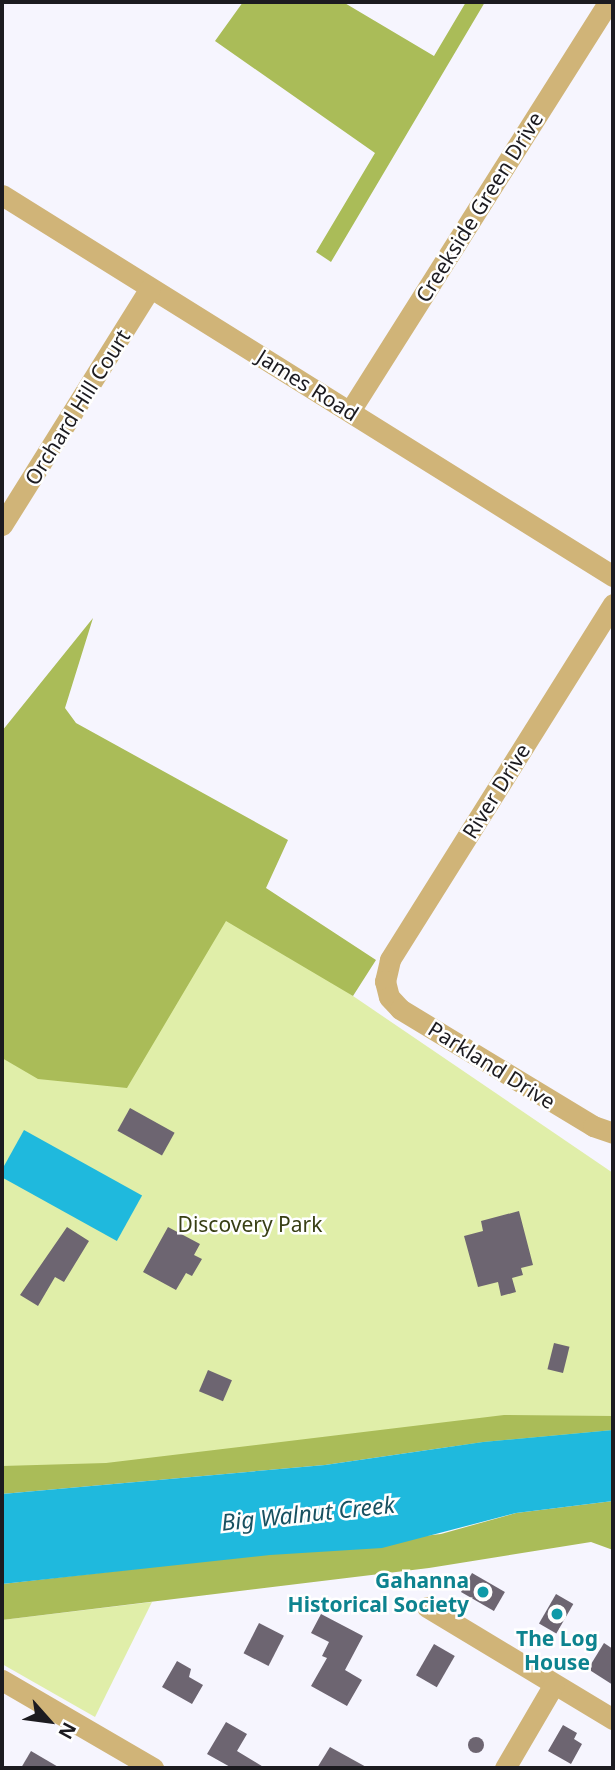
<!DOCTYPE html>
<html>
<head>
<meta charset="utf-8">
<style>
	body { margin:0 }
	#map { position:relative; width:615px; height:1770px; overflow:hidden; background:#f6f5fe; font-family:"Noto Sans",sans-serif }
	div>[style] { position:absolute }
	.green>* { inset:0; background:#e0eea9 }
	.forest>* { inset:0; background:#aabc58 }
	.water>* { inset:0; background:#1fb9dd; transform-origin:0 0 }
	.building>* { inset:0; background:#6d6571; transform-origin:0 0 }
	.round { border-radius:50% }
	.street>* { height:21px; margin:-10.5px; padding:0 10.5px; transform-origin:10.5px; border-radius:10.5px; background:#d0b478 }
	.dots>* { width:19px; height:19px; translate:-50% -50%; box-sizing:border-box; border:4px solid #fff; border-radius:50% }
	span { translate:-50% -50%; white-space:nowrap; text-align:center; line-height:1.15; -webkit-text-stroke:5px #fff; paint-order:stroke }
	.street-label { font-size:21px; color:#1c1b20 }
	.park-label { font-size:21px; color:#383f15 }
	.culture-label { font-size:21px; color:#0d838f; font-weight:700 }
	.right { translate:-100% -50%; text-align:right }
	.water-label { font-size:23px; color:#185161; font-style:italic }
	.frame { position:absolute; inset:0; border:4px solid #1c1b20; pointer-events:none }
	.north { position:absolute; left:14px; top:1686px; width:70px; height:70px; -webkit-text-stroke:5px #fff; paint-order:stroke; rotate:118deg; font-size:19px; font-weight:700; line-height:28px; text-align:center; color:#1c1b20 }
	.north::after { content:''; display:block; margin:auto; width:24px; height:32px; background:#1c1b20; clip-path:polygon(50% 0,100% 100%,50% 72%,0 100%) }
</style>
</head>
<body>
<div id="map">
	<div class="green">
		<i style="clip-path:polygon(2px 757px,613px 1173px,613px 1432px,2px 1487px)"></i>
		<i style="clip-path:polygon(152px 1602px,95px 1717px,2px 1664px,2px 1620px)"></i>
	</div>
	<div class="forest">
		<i style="clip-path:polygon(243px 2px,343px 2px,434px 56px,466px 2px,485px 2px,331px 262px,316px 252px,375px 153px,215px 41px)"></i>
		<i style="clip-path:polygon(93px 618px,65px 708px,76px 723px,288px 840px,266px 888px,376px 960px,353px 996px,226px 921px,127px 1088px,38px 1079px,2px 1058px,2px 731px)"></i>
		<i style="clip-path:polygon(504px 1415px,613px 1416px,613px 1430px,483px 1442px,325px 1465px,2px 1494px,2px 1466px,106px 1463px)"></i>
		<i style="clip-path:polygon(613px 1501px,613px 1550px,591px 1542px,429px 1568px,2px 1620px,2px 1584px,441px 1534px,516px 1513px)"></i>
	</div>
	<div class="water">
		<i style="left:24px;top:1130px;width:135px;height:52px;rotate:29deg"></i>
		<i style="clip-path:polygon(613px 1430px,613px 1501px,516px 1513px,382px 1548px,270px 1555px,2px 1584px,2px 1494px,325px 1465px,483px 1442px)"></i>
	</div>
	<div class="building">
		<i style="left:130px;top:1108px;width:51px;height:26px;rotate:29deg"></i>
		<i style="clip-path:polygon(519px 1211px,533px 1265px,521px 1268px,523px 1275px,512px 1278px,516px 1292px,501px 1296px,498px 1282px,478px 1287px,464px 1236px,483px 1231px,481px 1221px)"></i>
		<i style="clip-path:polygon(67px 1227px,89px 1241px,64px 1282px,55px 1277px,38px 1306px,20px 1295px)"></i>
		<i style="clip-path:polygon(168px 1227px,200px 1244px,194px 1255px,202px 1259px,192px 1276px,186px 1273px,176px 1290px,143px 1272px)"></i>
		<i style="left:554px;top:1343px;width:16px;height:27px;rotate:14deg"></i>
		<i style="left:208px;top:1370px;width:26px;height:23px;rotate:23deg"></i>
		<i style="left:472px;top:1573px;width:38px;height:22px;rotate:30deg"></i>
		<i style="left:556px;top:1594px;width:20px;height:34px;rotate:30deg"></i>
		<i style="clip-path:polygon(321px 1614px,363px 1636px,345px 1670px,362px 1680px,347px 1706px,311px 1686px,327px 1658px,322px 1656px,329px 1642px,311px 1633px)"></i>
		<i style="left:259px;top:1623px;width:28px;height:34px;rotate:27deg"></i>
		<i style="clip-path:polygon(604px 1643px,613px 1649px,613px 1685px,588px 1669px)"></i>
		<i style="left:434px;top:1644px;width:24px;height:36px;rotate:30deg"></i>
		<i style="clip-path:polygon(177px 1661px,191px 1669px,189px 1677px,203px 1685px,192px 1704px,162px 1687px)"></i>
		<i style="clip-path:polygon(226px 1722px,247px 1734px,237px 1751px,265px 1768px,232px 1768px,207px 1754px)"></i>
		<i style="clip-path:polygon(563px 1725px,577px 1733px,574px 1739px,582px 1744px,571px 1764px,548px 1751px)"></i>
		<i class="round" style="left:468px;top:1737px;width:16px;height:16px"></i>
		<i style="clip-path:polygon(330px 1747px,368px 1768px,317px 1768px)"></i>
		<i style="clip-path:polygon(31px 1751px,60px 1768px,21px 1768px)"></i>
	</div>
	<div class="street">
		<i style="left:2px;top:195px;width:720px;rotate:31.95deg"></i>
		<i style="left:350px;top:411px;width:484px;rotate:-57.7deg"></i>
		<i style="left:2px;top:525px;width:279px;rotate:-58deg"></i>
		<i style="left:613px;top:604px;width:420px;rotate:122.1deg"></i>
		<i style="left:390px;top:960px;width:22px;rotate:103deg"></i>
		<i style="left:385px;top:981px;width:16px;rotate:76deg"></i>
		<i style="left:389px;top:997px;width:16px;rotate:47deg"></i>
		<i style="left:400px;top:1009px;width:226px;rotate:31.2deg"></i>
		<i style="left:593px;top:1126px;width:21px;rotate:19deg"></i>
		<i style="left:427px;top:1607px;width:217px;rotate:31.1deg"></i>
		<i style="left:2px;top:1680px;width:175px;rotate:30.2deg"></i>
		<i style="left:505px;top:1768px;width:97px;rotate:-59.7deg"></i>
	</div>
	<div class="dots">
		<i style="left:483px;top:1592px;background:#0f9aa8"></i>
		<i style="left:557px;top:1614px;background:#0f9aa8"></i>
	</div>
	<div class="street-label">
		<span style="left:479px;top:207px;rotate:-58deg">Creekside Green Drive</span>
		<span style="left:308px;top:385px;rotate:32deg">James Road</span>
		<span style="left:77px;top:407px;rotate:-58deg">Orchard Hill Court</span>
		<span style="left:496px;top:791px;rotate:-58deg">River Drive</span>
		<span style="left:492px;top:1065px;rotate:32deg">Parkland Drive</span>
	</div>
	<div class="park-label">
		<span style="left:250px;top:1224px">Discovery Park</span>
	</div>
	<div class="culture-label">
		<span class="right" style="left:469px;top:1592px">Gahanna<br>Historical Society</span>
		<span style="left:557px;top:1650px">The Log<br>House</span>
	</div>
	<div class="water-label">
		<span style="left:308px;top:1513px;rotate:-6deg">Big Walnut Creek</span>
	</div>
	<div class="frame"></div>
	<div class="north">N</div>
</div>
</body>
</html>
